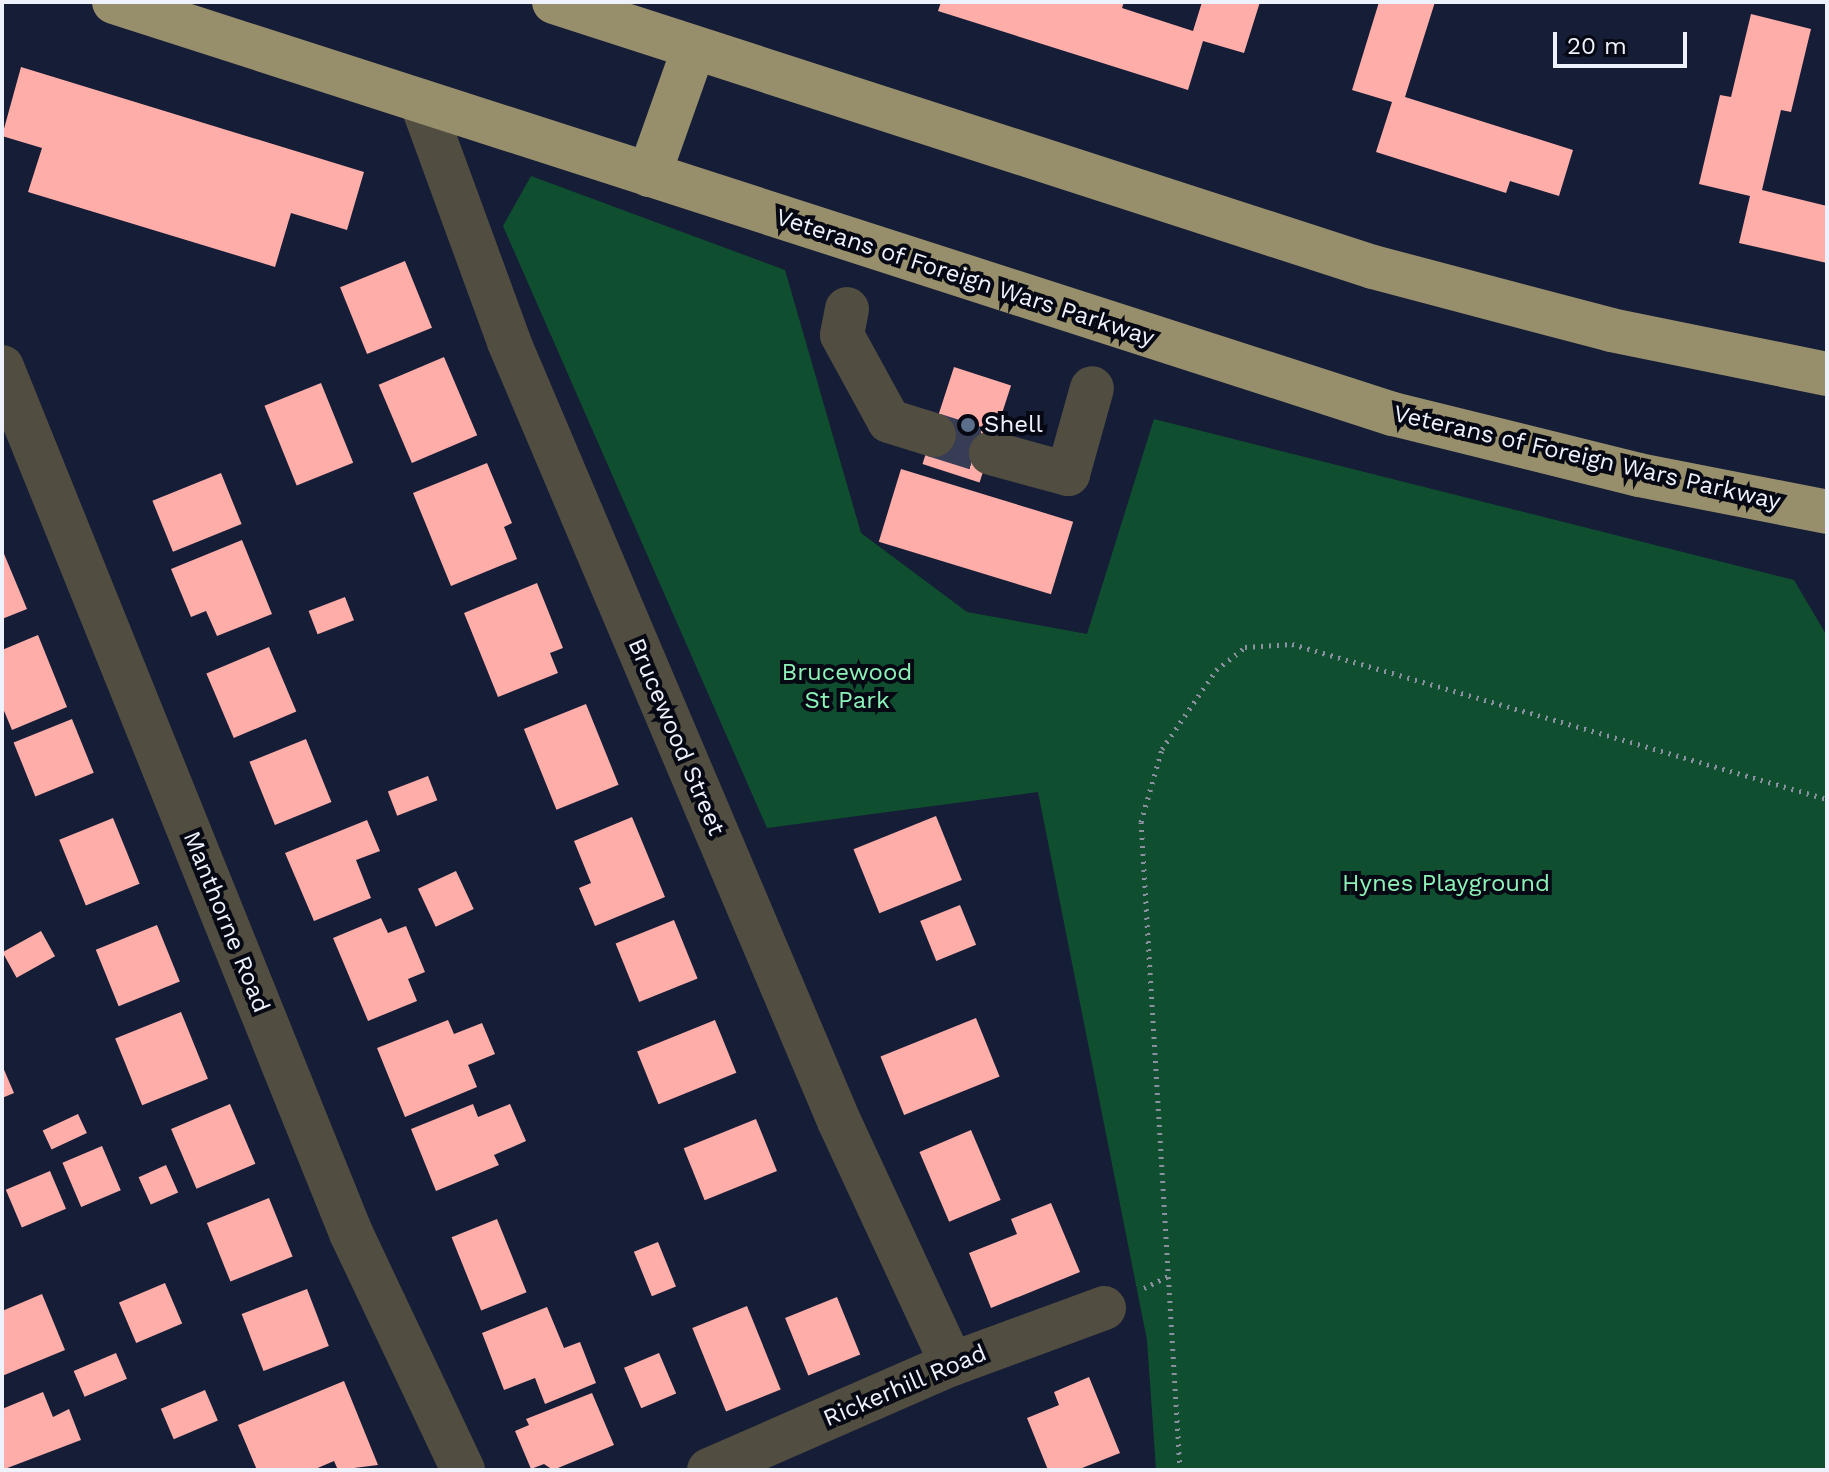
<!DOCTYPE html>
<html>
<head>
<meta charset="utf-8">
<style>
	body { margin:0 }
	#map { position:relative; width:1829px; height:1472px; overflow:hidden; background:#161d36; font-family:"Work Sans",sans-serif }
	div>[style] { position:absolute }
	.green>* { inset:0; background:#104e30 }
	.building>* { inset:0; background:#feada9; transform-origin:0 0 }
	.minor-tunnel>* { height:44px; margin-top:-22px; transform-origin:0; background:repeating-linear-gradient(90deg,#363d54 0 44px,transparent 0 66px) }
	.path>* { height:5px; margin-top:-2.5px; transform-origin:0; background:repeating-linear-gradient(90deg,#8c91a2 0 2px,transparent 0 8px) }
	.minor>* { height:44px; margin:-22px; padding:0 22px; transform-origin:22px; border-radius:22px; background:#514d40 }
	.highway>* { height:44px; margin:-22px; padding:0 22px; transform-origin:22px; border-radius:22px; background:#978e6c }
	.dots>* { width:22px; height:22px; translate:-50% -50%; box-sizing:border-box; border:4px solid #060813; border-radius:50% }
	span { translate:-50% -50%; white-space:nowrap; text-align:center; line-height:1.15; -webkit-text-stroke:8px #060813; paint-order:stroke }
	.street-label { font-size:24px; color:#eef2fc }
	.poi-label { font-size:24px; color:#eef2fc }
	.left { translate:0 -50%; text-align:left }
	.park-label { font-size:24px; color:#8df2b8 }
	.frame { position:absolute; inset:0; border:4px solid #eef2fc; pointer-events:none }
	.scale { position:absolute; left:1553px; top:32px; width:134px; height:36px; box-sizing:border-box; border:4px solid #eef2fc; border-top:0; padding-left:10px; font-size:24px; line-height:28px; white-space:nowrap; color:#eef2fc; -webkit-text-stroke:6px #060813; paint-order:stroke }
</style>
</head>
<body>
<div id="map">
	<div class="green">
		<i style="clip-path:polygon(531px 176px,785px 270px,861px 533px,967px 612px,1087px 634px,1154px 419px,1794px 580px,1827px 636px,1827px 1470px,1156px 1470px,1147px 1340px,1038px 792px,767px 828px,503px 226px)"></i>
	</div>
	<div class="building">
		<i style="clip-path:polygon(941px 2px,1124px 2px,1122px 8px,1193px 31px,1202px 2px,1260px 2px,1244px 53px,1203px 41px,1188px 90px,938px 11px)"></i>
		<i style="clip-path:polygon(1379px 2px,1435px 2px,1405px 97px,1573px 150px,1559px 196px,1510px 181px,1506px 193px,1376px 152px,1392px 102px,1352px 90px)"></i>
		<i style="clip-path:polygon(1751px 14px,1811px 29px,1791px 112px,1781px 110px,1762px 190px,1827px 206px,1827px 263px,1739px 243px,1750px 196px,1699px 184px,1720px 95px,1731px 97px)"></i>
		<i style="clip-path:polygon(21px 67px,364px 172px,347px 230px,291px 213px,275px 267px,28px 192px,42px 148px,2px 136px)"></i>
		<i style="left:405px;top:261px;width:72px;height:70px;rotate:68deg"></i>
		<i style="left:444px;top:357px;width:85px;height:71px;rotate:67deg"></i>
		<i style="left:954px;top:367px;width:60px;height:102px;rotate:18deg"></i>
		<i style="left:321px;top:383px;width:86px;height:61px;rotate:68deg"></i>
		<i style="clip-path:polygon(487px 463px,512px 523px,504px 527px,517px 559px,451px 586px,413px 493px)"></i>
		<i style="left:901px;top:469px;width:180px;height:76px;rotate:17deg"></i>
		<i style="left:221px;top:473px;width:55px;height:74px;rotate:68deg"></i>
		<i style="clip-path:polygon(242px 540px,272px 614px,217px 636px,206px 611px,191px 617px,171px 569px)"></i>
		<i style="clip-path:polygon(2px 549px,27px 609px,2px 619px)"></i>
		<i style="clip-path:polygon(537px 583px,563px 648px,550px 653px,558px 673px,498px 697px,464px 613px)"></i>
		<i style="left:345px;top:597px;width:25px;height:39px;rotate:69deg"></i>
		<i style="clip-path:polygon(38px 635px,67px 707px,12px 730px,2px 706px,2px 650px)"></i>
		<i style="left:269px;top:647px;width:70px;height:68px;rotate:67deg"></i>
		<i style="left:586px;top:704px;width:87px;height:67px;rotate:68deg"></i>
		<i style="left:72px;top:719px;width:58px;height:63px;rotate:68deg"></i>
		<i style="left:306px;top:739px;width:68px;height:61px;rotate:68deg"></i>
		<i style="left:428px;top:776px;width:26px;height:43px;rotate:69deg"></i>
		<i style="left:936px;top:816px;width:69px;height:89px;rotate:68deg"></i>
		<i style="clip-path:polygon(632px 817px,665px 897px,595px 926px,579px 888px,591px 883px,574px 841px)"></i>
		<i style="left:113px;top:818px;width:71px;height:58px;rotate:68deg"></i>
		<i style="clip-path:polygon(367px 820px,380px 851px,356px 860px,371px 898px,314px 921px,285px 853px)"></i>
		<i style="left:456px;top:871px;width:42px;height:42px;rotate:65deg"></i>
		<i style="left:960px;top:905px;width:43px;height:43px;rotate:68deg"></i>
		<i style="clip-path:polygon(381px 918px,388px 933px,406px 926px,425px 972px,408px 979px,417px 1001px,368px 1021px,333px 938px)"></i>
		<i style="left:674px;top:920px;width:63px;height:63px;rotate:68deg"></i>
		<i style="left:157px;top:925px;width:61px;height:66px;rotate:68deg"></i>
		<i style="left:41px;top:931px;width:29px;height:44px;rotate:61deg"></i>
		<i style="left:181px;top:1012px;width:72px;height:71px;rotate:68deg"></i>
		<i style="left:976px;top:1018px;width:63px;height:103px;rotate:68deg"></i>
		<i style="clip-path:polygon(448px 1020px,454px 1034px,482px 1023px,495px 1054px,468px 1065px,477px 1087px,405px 1117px,377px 1048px)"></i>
		<i style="left:715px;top:1020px;width:57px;height:84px;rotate:68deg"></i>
		<i style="clip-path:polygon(2px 1065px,14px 1093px,2px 1098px)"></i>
		<i style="left:230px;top:1104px;width:65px;height:64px;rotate:67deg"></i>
		<i style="clip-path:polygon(473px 1104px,478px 1117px,510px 1104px,526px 1141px,494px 1155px,499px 1165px,436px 1191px,411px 1129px)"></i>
		<i style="left:78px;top:1114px;width:21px;height:39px;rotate:65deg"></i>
		<i style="left:756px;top:1119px;width:56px;height:78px;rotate:68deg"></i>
		<i style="left:971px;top:1130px;width:76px;height:56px;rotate:67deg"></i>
		<i style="left:102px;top:1146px;width:48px;height:43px;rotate:67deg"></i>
		<i style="left:166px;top:1165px;width:30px;height:30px;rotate:66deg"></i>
		<i style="left:50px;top:1171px;width:41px;height:48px;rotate:67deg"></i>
		<i style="left:269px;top:1198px;width:63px;height:67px;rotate:68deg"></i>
		<i style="clip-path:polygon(1051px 1203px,1080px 1272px,991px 1308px,969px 1253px,1017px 1234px,1011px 1219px)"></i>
		<i style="left:497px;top:1219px;width:79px;height:49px;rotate:68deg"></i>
		<i style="left:658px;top:1242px;width:48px;height:26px;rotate:68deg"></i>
		<i style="left:165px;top:1283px;width:44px;height:50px;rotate:67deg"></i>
		<i style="left:307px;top:1289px;width:61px;height:70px;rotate:69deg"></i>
		<i style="clip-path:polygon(42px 1294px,65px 1350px,2px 1376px,2px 1311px)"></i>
		<i style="left:837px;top:1297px;width:62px;height:56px;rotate:68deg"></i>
		<i style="left:747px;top:1306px;width:90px;height:59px;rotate:68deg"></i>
		<i style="clip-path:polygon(547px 1307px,564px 1348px,580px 1342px,596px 1383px,545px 1404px,535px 1378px,504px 1390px,482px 1333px)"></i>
		<i style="left:116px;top:1353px;width:28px;height:46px;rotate:67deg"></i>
		<i style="left:659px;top:1353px;width:44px;height:38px;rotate:67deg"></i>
		<i style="clip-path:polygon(1089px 1377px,1120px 1453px,1077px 1470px,1048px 1470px,1027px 1418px,1059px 1405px,1054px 1392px)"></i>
		<i style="clip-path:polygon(344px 1381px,378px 1465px,338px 1470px,334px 1461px,313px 1470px,257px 1470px,238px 1425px)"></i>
		<i style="left:205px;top:1390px;width:33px;height:48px;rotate:67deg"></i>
		<i style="clip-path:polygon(43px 1392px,53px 1417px,69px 1409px,81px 1440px,2px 1470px,2px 1409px)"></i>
		<i style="clip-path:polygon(592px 1393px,614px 1445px,553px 1470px,544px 1464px,531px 1469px,515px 1431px,529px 1425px,526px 1419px)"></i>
	</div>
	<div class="minor-tunnel">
		<i style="left:934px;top:435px;width:60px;rotate:17.5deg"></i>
	</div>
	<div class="path">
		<i style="left:1144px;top:1288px;width:30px;rotate:-26deg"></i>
		<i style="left:1180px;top:1470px;width:649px;rotate:-93.44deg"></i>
		<i style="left:1141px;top:822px;width:76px;rotate:-74deg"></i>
		<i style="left:1162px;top:749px;width:96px;rotate:-55.6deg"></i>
		<i style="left:1216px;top:670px;width:37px;rotate:-38deg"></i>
		<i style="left:1245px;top:647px;width:47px;rotate:-3.7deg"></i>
		<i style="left:1292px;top:644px;width:557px;rotate:16.16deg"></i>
	</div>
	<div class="minor">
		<i style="left:421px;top:101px;width:257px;rotate:69.9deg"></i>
		<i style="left:509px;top:342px;width:846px;rotate:67.04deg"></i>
		<i style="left:839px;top:1121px;width:268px;rotate:65.1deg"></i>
		<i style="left:847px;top:309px;width:26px;rotate:101deg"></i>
		<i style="left:842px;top:335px;width:98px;rotate:61.3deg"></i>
		<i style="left:889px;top:421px;width:47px;rotate:17.3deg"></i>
		<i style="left:2px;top:367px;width:934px;rotate:68.05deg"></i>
		<i style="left:351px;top:1233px;width:262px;rotate:64.7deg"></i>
		<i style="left:991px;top:453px;width:80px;rotate:15.3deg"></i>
		<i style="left:1068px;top:474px;width:89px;rotate:-74.4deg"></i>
		<i style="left:709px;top:1470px;width:265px;rotate:-23.6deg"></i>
		<i style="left:952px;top:1364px;width:162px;rotate:-20.2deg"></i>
	</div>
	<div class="highway">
		<i style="left:114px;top:2px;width:1344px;rotate:17.86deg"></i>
		<i style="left:1393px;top:414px;width:253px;rotate:13.9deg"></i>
		<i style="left:1639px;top:475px;width:192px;rotate:11.1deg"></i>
		<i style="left:554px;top:2px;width:861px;rotate:17.93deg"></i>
		<i style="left:1373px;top:267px;width:246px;rotate:14.8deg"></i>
		<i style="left:1611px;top:330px;width:220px;rotate:11.5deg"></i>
		<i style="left:649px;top:175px;width:135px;rotate:-70.5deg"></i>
	</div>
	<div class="dots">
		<i style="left:968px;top:425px;background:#5c6f8a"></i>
	</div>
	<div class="street-label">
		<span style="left:965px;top:278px;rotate:18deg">Veterans of Foreign Wars Parkway</span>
		<span style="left:1587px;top:458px;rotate:13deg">Veterans of Foreign Wars Parkway</span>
		<span style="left:676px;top:737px;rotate:67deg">Brucewood Street</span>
		<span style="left:226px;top:922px;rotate:68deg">Manthorne Road</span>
		<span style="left:905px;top:1386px;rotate:-23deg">Rickerhill Road</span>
	</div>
	<div class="poi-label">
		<span class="left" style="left:984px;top:425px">Shell</span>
	</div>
	<div class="park-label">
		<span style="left:847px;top:687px">Brucewood<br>St Park</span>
		<span style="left:1446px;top:884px">Hynes Playground</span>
	</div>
	<div class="frame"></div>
	<div class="scale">20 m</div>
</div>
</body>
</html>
